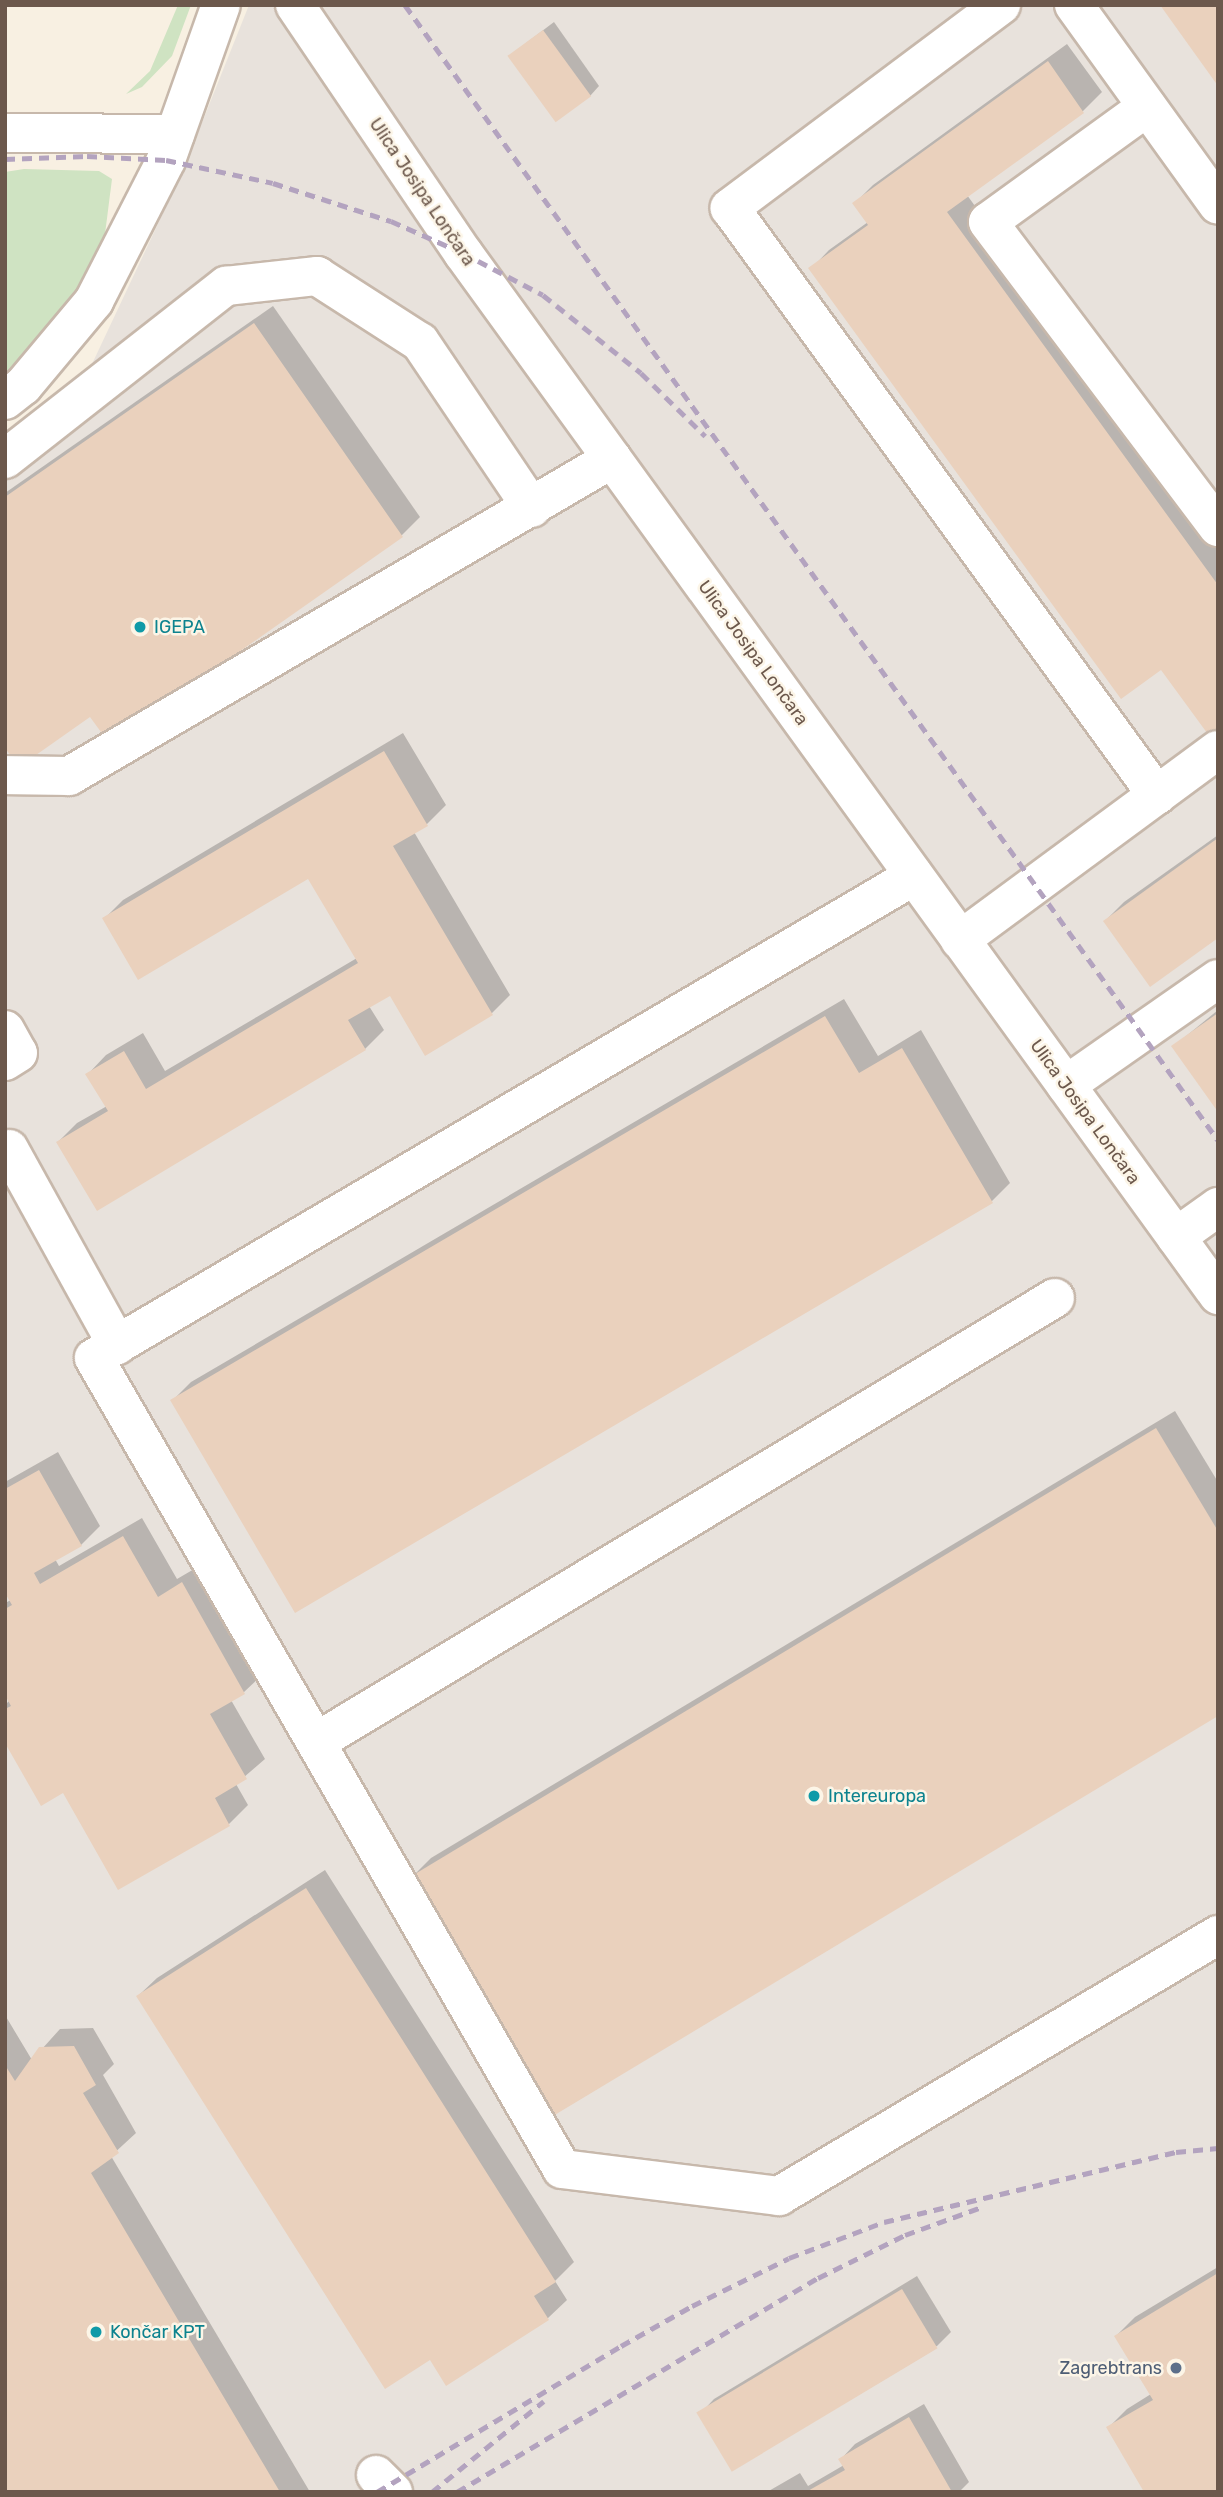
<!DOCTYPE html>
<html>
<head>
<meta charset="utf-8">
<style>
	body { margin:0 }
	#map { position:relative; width:1223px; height:2497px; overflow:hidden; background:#f8f0e2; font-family:Rubik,sans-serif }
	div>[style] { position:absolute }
	.industrial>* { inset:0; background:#e8e2dc }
	.green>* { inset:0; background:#cfe3c2 }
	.shadow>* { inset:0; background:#0003 }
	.building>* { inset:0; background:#ead1bd; transform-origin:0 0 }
	.roads { filter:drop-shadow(2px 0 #c7b8ab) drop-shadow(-2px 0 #c7b8ab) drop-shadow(0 2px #c7b8ab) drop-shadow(0 -2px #c7b8ab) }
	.minor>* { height:38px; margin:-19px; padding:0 19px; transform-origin:19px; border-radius:19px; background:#fff }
	.rail>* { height:5px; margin-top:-2.5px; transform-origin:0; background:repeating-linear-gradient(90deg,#b3a3bf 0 10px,transparent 0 17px) }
	.dots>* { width:19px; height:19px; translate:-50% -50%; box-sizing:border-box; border:4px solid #fcf5e7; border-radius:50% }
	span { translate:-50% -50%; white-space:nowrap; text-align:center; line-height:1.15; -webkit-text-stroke:5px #fcf5e7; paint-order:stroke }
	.street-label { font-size:18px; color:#6c584c }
	.culture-label { font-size:18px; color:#0d838f }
	.left { translate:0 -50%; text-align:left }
	.service-label { font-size:18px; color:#4e5e75 }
	.right { translate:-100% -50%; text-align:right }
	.frame { position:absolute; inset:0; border:7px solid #6c584c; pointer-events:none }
</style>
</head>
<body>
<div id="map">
	<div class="industrial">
		<i style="clip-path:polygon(249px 5px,1218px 5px,1218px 2492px,5px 2492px,5px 432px,92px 364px,181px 175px)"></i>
	</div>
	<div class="green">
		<i style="clip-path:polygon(178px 5px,191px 5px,172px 56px,142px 87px,126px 94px,150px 71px)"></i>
		<i style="clip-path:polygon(24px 169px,99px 171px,112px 179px,105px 234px,84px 284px,19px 361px,5px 373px,5px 172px)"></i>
	</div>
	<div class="shadow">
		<i style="clip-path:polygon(554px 22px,599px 86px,590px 96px,509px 56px)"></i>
		<i style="clip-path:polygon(1067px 44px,1102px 92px,1083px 111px,967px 195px,1218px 541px,1218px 729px,811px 269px,829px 250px,868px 222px,855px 203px,873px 185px)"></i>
		<i style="clip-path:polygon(273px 306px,420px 517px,402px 535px,91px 715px,5px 745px,5px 493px)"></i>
		<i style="clip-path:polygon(403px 733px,446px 805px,427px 824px,414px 832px,510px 995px,491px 1014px,390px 994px,369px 1006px,384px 1030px,365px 1049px,58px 1142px,77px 1123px,107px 1106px,88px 1074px,106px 1055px,143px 1033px,165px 1071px,357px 958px,308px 876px,104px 919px,123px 900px)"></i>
		<i style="clip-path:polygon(1218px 835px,1218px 936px,1105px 921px,1124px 902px)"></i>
		<i style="clip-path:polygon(844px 999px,878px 1056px,921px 1030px,1010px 1183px,992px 1201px,172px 1401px,191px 1382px)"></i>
		<i style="clip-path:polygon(1218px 1010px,1218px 1109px,1174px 1046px)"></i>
		<i style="clip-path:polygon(1175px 1411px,1218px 1482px,1218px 1714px,412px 1877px,431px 1858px)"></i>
		<i style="clip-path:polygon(58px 1452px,100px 1526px,81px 1545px,55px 1559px,59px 1566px,142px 1518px,177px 1579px,201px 1565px,263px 1674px,244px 1692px,231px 1700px,265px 1759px,236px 1784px,248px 1805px,229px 1824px,119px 1887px,64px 1791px,5px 1739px,5px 1705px,10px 1700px,5px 1692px,5px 1603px,11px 1600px,5px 1590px,5px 1482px)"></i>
		<i style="clip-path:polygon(325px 1870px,574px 2262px,555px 2281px,567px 2300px,548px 2318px,431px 2358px,138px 1996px,157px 1978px)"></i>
		<i style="clip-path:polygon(5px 2015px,32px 2060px,60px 2029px,93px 2028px,114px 2064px,103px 2075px,136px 2133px,111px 2156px,310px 2492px,5px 2492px)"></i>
		<i style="clip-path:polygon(1218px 2267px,1218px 2492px,1108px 2428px,1127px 2409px,1151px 2394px,1116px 2336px,1135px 2317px)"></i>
		<i style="clip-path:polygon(917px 2276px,951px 2332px,937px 2346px,700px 2414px,714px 2399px)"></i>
		<i style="clip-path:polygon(924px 2404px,969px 2482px,959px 2492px,767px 2492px,800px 2473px,808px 2486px,844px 2465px,841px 2459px,855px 2444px)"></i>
	</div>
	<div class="building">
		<i style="clip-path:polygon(1160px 5px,1218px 5px,1218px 86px)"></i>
		<i style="left:543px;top:30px;width:82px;height:44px;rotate:54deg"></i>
		<i style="clip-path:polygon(1048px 61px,1084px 113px,947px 212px,1218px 585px,1218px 731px,1210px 737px,1161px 670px,1121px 699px,808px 268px,868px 225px,852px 203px)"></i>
		<i style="clip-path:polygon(254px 323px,403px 537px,109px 743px,90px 717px,19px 767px,5px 748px,5px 497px)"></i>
		<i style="clip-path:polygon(384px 751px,428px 826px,393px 846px,493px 1015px,425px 1056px,390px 996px,348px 1020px,366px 1050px,97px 1211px,56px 1142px,108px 1111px,85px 1074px,124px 1051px,146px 1089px,358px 963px,308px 879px,138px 980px,102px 918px)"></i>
		<i style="clip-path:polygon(1218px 838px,1218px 938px,1150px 987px,1103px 921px)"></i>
		<i style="clip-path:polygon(1218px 1013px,1218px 1112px,1171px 1046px)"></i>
		<i style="clip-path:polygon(825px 1016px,859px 1073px,902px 1048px,993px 1203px,295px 1613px,170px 1400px)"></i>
		<i style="clip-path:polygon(1156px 1428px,1218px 1531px,1218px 1716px,553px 2116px,410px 1877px)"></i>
		<i style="clip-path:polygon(39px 1470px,82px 1546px,34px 1573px,40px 1584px,123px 1536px,158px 1597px,182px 1582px,245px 1694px,210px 1714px,247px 1779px,215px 1798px,230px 1826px,118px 1890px,63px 1793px,41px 1806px,5px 1743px,5px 1709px,11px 1706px,5px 1695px,5px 1609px,12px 1605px,5px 1593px,5px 1489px)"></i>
		<i style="clip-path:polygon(306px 1888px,556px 2282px,534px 2296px,549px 2320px,446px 2386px,430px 2360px,385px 2389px,136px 1996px)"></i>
		<i style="clip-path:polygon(74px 2046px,96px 2085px,83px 2093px,119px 2153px,91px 2173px,280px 2492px,5px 2492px,5px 2065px,15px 2081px,39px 2047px)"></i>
		<i style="clip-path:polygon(1218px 2273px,1218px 2492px,1144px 2492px,1106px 2427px,1153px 2400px,1114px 2336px)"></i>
		<i style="left:902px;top:2289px;width:69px;height:240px;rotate:59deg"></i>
		<i style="clip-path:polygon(909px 2417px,952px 2492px,806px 2492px,845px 2470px,838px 2459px)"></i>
	</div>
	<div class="roads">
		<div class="minor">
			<i style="left:295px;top:5px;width:300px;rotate:55.9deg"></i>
			<i style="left:463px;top:253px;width:1287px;rotate:54.07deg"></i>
			<i style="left:1001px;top:5px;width:339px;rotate:143.2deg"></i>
			<i style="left:730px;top:208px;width:726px;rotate:53.97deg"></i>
			<i style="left:1074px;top:5px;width:246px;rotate:54.2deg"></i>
			<i style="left:1147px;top:107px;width:196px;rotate:144.1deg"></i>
			<i style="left:988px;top:222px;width:382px;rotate:53deg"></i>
			<i style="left:5px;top:133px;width:170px;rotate:0.3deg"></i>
			<i style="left:5px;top:400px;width:23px;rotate:-38deg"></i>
			<i style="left:23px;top:386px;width:111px;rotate:-50.1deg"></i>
			<i style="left:94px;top:301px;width:158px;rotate:-62.9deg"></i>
			<i style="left:166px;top:160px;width:164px;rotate:-70.5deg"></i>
			<i style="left:5px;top:459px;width:281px;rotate:-38.1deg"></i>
			<i style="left:226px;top:286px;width:92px;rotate:-6.3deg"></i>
			<i style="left:317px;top:276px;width:122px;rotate:32.7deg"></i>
			<i style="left:420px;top:342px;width:200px;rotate:56deg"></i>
			<i style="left:5px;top:775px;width:64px;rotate:0.9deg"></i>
			<i style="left:69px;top:776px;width:629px;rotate:-30.28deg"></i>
			<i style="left:914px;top:876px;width:951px;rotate:149.55deg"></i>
			<i style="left:94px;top:1358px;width:936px;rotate:60.01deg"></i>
			<i style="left:562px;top:2169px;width:219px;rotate:7.1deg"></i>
			<i style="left:779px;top:2196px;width:511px;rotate:-30.73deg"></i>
			<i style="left:960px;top:940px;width:320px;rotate:-36.4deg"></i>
			<i style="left:5px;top:1030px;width:26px;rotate:61deg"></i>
			<i style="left:18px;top:1053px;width:15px;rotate:148deg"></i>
			<i style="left:1066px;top:1085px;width:185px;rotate:-34.9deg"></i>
			<i style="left:9px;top:1149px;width:224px;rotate:61.1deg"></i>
			<i style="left:1176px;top:1237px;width:52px;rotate:-35.5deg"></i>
			<i style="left:316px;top:1742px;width:862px;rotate:-31deg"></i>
			<i style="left:376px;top:2475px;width:24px;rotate:45deg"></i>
		</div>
	</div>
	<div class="rail">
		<i style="left:405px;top:5px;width:1396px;rotate:54.39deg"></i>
		<i style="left:5px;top:159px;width:82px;rotate:-2.1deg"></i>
		<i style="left:87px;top:156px;width:79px;rotate:2.9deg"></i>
		<i style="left:166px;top:160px;width:109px;rotate:12.1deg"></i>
		<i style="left:273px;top:183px;width:124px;rotate:17.9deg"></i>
		<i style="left:391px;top:221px;width:79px;rotate:24deg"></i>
		<i style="left:463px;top:253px;width:90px;rotate:27.7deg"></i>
		<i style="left:543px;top:295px;width:125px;rotate:38.5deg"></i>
		<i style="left:641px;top:373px;width:90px;rotate:44.5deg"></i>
		<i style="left:377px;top:2492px;width:284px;rotate:-30.9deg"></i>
		<i style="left:621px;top:2346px;width:81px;rotate:-29.4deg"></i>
		<i style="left:692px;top:2306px;width:108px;rotate:-26.3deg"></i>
		<i style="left:789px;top:2258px;width:102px;rotate:-20.8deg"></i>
		<i style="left:884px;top:2222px;width:300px;rotate:-13.5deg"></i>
		<i style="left:1176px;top:2152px;width:42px;rotate:-5.4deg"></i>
		<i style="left:432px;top:2492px;width:144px;rotate:-39.1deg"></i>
		<i style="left:457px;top:2492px;width:420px;rotate:-30.7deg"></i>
		<i style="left:818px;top:2278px;width:97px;rotate:-26.3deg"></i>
		<i style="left:905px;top:2235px;width:82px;rotate:-20deg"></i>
	</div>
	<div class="dots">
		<i style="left:140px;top:627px;background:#0f9aa8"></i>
		<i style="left:814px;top:1796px;background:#0f9aa8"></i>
		<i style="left:96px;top:2332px;background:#0f9aa8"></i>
		<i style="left:1176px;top:2368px;background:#5c6f8a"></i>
	</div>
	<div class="street-label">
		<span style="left:422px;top:192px;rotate:56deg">Ulica Josipa Lončara</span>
		<span style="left:753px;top:653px;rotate:54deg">Ulica Josipa Lončara</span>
		<span style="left:1085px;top:1112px;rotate:54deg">Ulica Josipa Lončara</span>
	</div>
	<div class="culture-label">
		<span class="left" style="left:154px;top:627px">IGEPA</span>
		<span class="left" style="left:828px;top:1796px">Intereuropa</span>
		<span class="left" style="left:110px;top:2332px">Končar KPT</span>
	</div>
	<div class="service-label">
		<span class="right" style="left:1162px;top:2368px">Zagrebtrans</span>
	</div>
	<div class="frame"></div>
</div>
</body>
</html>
